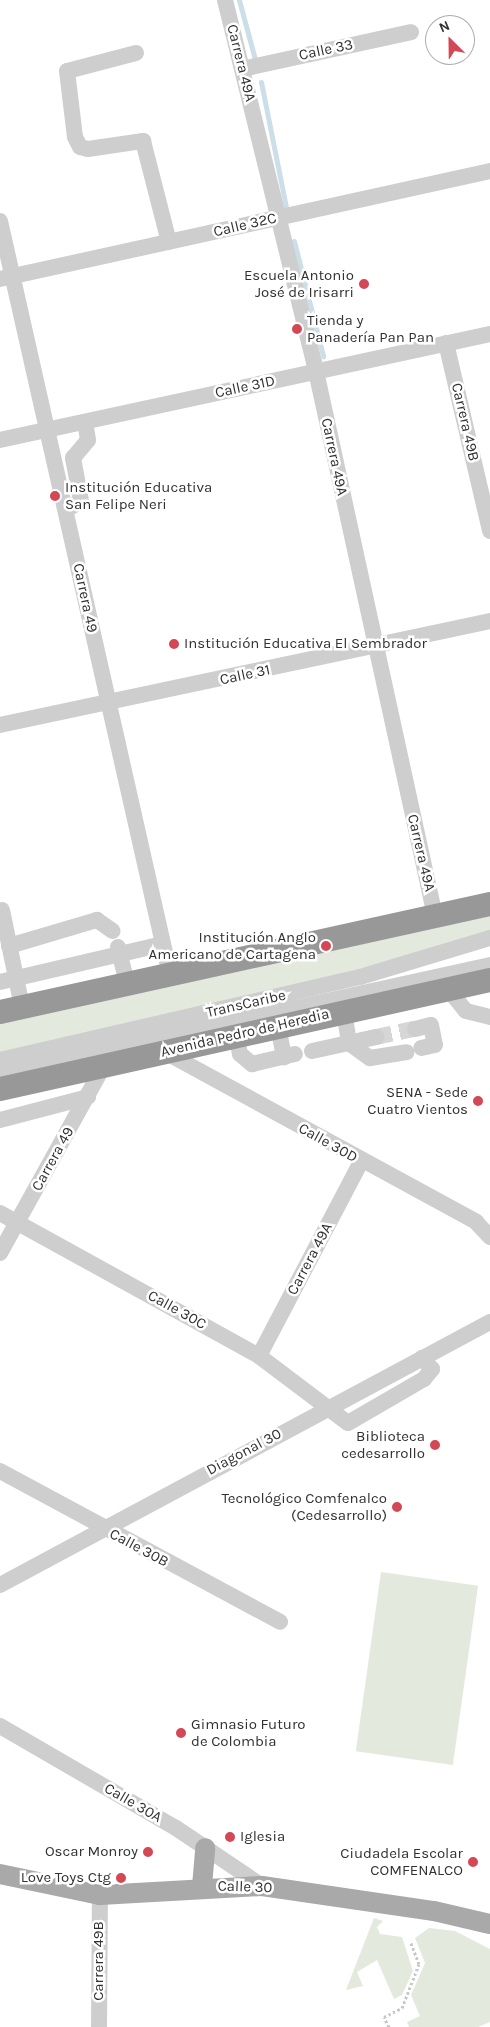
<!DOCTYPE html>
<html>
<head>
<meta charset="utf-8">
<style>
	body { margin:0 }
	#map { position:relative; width:490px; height:2027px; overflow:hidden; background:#fff; font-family:Karla,sans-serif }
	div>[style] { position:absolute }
	.green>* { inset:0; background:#e4e9dd; transform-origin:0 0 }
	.stream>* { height:5px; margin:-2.5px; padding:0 2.5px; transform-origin:2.5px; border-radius:2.5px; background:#ccdee7 }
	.minor-tunnel>* { height:16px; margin-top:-8px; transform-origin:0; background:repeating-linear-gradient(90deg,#d6d6d6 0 16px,transparent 0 24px) }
	.path>* { height:3px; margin-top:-1.5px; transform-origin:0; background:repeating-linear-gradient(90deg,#c8c8c8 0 2.5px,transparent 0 5px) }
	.minor>* { height:16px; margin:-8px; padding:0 8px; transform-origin:8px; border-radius:8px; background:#cecece }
	.major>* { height:20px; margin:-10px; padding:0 10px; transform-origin:10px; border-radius:10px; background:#a9a9a9 }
	.highway>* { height:24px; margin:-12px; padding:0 12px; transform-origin:12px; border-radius:12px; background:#989898 }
	.dots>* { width:14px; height:14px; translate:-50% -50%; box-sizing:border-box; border:2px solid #fff; border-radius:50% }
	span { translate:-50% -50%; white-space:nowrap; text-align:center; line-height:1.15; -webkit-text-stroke:5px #fff; paint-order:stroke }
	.street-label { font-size:15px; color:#313131 }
	.poi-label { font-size:15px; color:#313131 }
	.right { translate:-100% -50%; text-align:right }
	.left { translate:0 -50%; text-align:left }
	.north { position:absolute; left:425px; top:15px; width:50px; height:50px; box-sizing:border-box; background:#fff; border:1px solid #adadad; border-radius:50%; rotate:337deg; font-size:14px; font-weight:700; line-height:20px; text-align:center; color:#313131 }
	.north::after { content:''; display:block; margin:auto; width:18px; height:22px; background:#d44754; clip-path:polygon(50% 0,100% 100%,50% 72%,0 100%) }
</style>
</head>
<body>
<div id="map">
	<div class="green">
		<i style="clip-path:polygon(490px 916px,490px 932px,309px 983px,0 1055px,0 1022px)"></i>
		<i style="left:381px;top:1572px;width:98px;height:181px;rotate:8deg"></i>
		<i style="clip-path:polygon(374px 1918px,383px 1921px,377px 1927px,380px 1934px,402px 1937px,413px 1971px,402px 1995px,394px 1999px,377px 1960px,357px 1972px,363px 1986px,346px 1990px)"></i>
		<i style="clip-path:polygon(429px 1928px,455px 1931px,490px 1949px,490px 2022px,478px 2027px,409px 2027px,407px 2022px,420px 2016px,411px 1995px,425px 1963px,415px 1938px)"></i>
	</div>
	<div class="stream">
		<i style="left:239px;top:0;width:65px;rotate:74.9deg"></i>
		<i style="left:261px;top:82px;width:133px;rotate:78.7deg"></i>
		<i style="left:294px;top:241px;width:119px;rotate:75.8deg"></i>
	</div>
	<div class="minor-tunnel">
		<i style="left:376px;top:1037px;width:40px;rotate:-12deg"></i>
	</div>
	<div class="path">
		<i style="left:389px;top:2027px;width:11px;rotate:-117deg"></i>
		<i style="left:384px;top:2017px;width:20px;rotate:-27deg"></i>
		<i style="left:402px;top:2008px;width:47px;rotate:-68.9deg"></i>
		<i style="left:419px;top:1964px;width:25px;rotate:-111deg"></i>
	</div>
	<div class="minor">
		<i style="left:225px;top:0;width:373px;rotate:76.2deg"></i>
		<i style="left:314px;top:362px;width:567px;rotate:77.68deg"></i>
		<i style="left:136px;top:53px;width:71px;rotate:165.4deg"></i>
		<i style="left:67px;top:71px;width:66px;rotate:83.1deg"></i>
		<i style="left:75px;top:137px;width:11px;rotate:63deg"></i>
		<i style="left:80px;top:147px;width:8px;rotate:14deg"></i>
		<i style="left:88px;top:149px;width:56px;rotate:-8.3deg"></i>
		<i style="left:143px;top:141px;width:104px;rotate:75.6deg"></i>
		<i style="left:242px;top:69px;width:173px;rotate:-12.3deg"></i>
		<i style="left:0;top:221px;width:773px;rotate:77.29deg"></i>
		<i style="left:0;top:279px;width:502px;rotate:-12.43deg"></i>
		<i style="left:446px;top:343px;width:193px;rotate:76.8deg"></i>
		<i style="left:0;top:440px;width:501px;rotate:-12.21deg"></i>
		<i style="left:66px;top:510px;width:17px;rotate:-31deg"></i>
		<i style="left:81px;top:501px;width:44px;rotate:-100.5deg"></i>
		<i style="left:73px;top:458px;width:23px;rotate:-50deg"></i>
		<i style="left:88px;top:440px;width:18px;rotate:-99deg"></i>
		<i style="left:0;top:725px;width:501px;rotate:-11.98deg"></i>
		<i style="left:2px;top:910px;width:99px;rotate:78.3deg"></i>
		<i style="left:9px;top:946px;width:92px;rotate:-16.5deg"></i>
		<i style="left:97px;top:920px;width:19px;rotate:35deg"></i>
		<i style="left:118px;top:947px;width:38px;rotate:76deg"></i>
		<i style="left:0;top:982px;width:167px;rotate:-13.1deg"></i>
		<i style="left:448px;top:989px;width:28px;rotate:51deg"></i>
		<i style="left:466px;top:1011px;width:25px;rotate:14deg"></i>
		<i style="left:344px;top:1011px;width:32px;rotate:81deg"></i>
		<i style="left:349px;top:1043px;width:26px;rotate:36deg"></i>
		<i style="left:370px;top:1058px;width:37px;rotate:-9deg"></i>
		<i style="left:278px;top:1026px;width:32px;rotate:79deg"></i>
		<i style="left:415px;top:1029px;width:16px;rotate:-14deg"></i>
		<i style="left:431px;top:1025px;width:20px;rotate:79deg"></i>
		<i style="left:435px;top:1045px;width:14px;rotate:168deg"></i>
		<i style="left:236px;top:1035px;width:19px;rotate:78deg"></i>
		<i style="left:240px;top:1054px;width:16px;rotate:40deg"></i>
		<i style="left:252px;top:1064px;width:44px;rotate:-13.1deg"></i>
		<i style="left:163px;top:1051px;width:357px;rotate:28.6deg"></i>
		<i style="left:476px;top:1222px;width:21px;rotate:47deg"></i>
		<i style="left:312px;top:1051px;width:66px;rotate:-12.3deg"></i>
		<i style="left:0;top:1060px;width:369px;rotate:-13deg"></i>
		<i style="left:360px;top:977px;width:136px;rotate:-16.7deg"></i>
		<i style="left:0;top:1073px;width:502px;rotate:-12.43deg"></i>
		<i style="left:0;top:1120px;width:91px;rotate:-14.6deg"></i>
		<i style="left:0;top:1213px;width:296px;rotate:28.9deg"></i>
		<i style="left:259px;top:1356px;width:111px;rotate:37deg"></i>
		<i style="left:348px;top:1423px;width:88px;rotate:-30.1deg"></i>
		<i style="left:424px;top:1379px;width:13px;rotate:-51deg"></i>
		<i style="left:432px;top:1369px;width:15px;rotate:-132deg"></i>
		<i style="left:0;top:1253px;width:215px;rotate:-61deg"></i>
		<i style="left:259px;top:1356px;width:219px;rotate:-62.3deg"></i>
		<i style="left:0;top:1471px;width:318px;rotate:28.3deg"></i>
		<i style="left:0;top:1585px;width:556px;rotate:-28.22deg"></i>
		<i style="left:0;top:1726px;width:203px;rotate:30.1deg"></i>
		<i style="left:176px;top:1828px;width:104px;rotate:34deg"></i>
		<i style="left:99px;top:2027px;width:132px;rotate:-89.6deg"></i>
	</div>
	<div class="major">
		<i style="left:0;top:1874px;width:102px;rotate:11.9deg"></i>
		<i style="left:100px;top:1895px;width:162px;rotate:-3.2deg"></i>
		<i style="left:262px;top:1886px;width:174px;rotate:8.3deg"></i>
		<i style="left:434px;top:1911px;width:57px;rotate:13.1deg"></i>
		<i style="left:202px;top:1886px;width:38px;rotate:-85deg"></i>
	</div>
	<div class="highway">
		<i style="left:0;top:1012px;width:502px;rotate:-12.43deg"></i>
		<i style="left:0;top:1089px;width:502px;rotate:-12.54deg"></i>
	</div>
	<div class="dots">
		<i style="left:364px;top:284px;background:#d44754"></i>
		<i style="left:297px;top:329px;background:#d44754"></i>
		<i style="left:55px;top:496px;background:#d44754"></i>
		<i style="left:174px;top:644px;background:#d44754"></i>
		<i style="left:326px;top:946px;background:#d44754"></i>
		<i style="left:478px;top:1101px;background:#d44754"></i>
		<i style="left:435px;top:1445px;background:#d44754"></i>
		<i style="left:397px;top:1507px;background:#d44754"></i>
		<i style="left:181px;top:1733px;background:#d44754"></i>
		<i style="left:230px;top:1837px;background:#d44754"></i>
		<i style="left:148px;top:1852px;background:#d44754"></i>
		<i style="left:473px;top:1862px;background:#d44754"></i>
		<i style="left:121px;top:1878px;background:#d44754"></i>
	</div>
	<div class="street-label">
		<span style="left:326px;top:50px;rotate:-12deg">Calle 33</span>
		<span style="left:241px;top:63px;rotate:76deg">Carrera 49A</span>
		<span style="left:245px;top:225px;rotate:-13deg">Calle 32C</span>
		<span style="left:245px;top:387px;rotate:-12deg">Calle 31D</span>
		<span style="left:465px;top:422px;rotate:77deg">Carrera 49B</span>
		<span style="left:334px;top:457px;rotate:78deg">Carrera 49A</span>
		<span style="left:85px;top:598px;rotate:78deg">Carrera 49</span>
		<span style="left:245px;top:675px;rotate:-12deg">Calle 31</span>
		<span style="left:421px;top:853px;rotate:77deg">Carrera 49A</span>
		<span style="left:246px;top:1004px;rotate:-13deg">TransCaribe</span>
		<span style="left:245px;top:1033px;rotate:-13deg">Avenida Pedro de Heredia</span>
		<span style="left:328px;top:1143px;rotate:29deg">Calle 30D</span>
		<span style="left:53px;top:1159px;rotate:-61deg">Carrera 49</span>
		<span style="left:310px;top:1259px;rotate:-62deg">Carrera 49A</span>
		<span style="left:177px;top:1310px;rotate:29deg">Calle 30C</span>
		<span style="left:244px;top:1452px;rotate:-28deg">Diagonal 30</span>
		<span style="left:139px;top:1548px;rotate:28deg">Calle 30B</span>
		<span style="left:133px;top:1803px;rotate:30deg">Calle 30A</span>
		<span style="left:245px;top:1887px;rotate:2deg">Calle 30</span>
		<span style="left:99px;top:1961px;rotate:-90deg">Carrera 49B</span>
	</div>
	<div class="poi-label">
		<span class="right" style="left:354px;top:284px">Escuela Antonio<br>José de Irisarri</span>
		<span class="left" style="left:307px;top:329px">Tienda y<br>Panadería Pan Pan</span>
		<span class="left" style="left:65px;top:496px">Institución Educativa<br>San Felipe Neri</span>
		<span class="left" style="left:184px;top:644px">Institución Educativa El Sembrador</span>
		<span class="right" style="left:316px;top:946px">Institución Anglo<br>Americano de Cartagena</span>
		<span class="right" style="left:468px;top:1101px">SENA - Sede<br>Cuatro Vientos</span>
		<span class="right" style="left:425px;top:1445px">Biblioteca<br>cedesarrollo</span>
		<span class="right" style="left:387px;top:1507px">Tecnológico Comfenalco<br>(Cedesarrollo)</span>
		<span class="left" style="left:191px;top:1733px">Gimnasio Futuro<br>de Colombia</span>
		<span class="left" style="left:240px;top:1837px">Iglesia</span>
		<span class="right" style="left:138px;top:1852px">Oscar Monroy</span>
		<span class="right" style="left:463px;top:1862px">Ciudadela Escolar<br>COMFENALCO</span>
		<span class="right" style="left:111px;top:1878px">Love Toys Ctg</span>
	</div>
	<div class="north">N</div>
</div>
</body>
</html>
